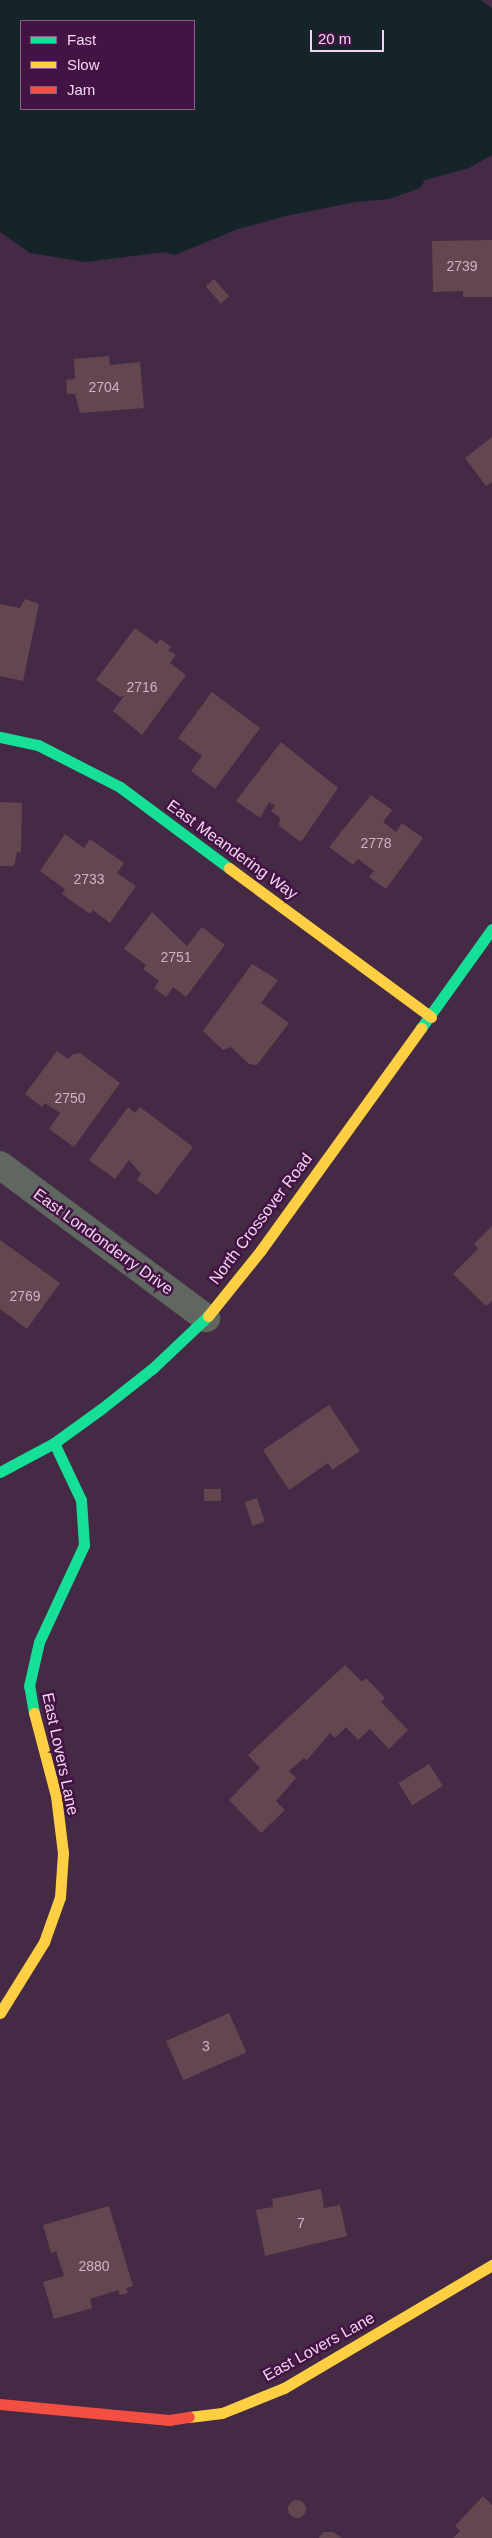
<!DOCTYPE html>
<html>
<head>
<meta charset="utf-8">
<style>
	body { margin:0 }
	#map { position:relative; width:492px; height:2538px; overflow:hidden; background:#442a44; font-family:Arial,sans-serif }
	div>[style] { position:absolute }
	.water>* { inset:0; background:#152429 }
	.building>* { inset:0; background:#644650; transform-origin:0 0 }
	.round { border-radius:50% }
	.street>* { height:28px; margin:-14px; padding:0 14px; transform-origin:14px; border-radius:14px; background:#5f6760 }
	.fast>* { height:11px; margin:-5.5px; padding:0 5.5px; transform-origin:5.5px; border-radius:5.5px; background:#16e098 }
	.slow>* { height:11px; margin:-5.5px; padding:0 5.5px; transform-origin:5.5px; border-radius:5.5px; background:#ffcf43 }
	.jam>* { height:11px; margin:-5.5px; padding:0 5.5px; transform-origin:5.5px; border-radius:5.5px; background:#f24e42 }
	span { translate:-50% -50%; white-space:nowrap; text-align:center; line-height:1.15; -webkit-text-stroke:5px #431443; paint-order:stroke }
	.number-label { font-size:14px; color:#ceb1c8 }
	.number-label span { -webkit-text-stroke-width:0 }
	.street-label { font-size:16px; color:#f2d5f0 }
	.legend { position:absolute; left:20px; top:20px; width:175px; height:90px; box-sizing:border-box; background:#431443; border:1px solid #896188; margin:0; padding:6px 9px; list-style:none; font-size:15px; color:#f2d5f0 }
	.legend li { display:flex; align-items:center; gap:10px; height:25px }
	.legend b { width:25px; border:1px solid #896188 }
	.scale { position:absolute; left:310px; top:30px; width:74px; height:22px; box-sizing:border-box; border:2px solid #f2d5f0; border-top:0; padding-left:6px; font-size:15px; line-height:18px; white-space:nowrap; color:#f2d5f0; -webkit-text-stroke:4px #431443; paint-order:stroke }
</style>
</head>
<body>
<div id="map">
	<div class="water">
		<i style="clip-path:polygon(evenodd,0 0,480px 0,492px 8px,492px 155px,469px 168px,425px 180px,420px 188px,389px 199px,355px 202px,286px 216px,238px 229px,175px 255px,164px 252px,86px 262px,30px 253px,0 232px,0 0,21px 21px,194px 21px,194px 109px,21px 109px,21px 21px)"></i>
	</div>
	<div class="building">
		<i style="clip-path:polygon(492px 240px,492px 297px,463px 297px,463px 291px,433px 292px,432px 241px)"></i>
		<i style="left:214px;top:279px;width:23px;height:11px;rotate:49deg"></i>
		<i style="clip-path:polygon(109px 356px,110px 365px,140px 362px,144px 408px,80px 413px,75px 394px,67px 394px,66px 380px,75px 379px,74px 359px)"></i>
		<i style="clip-path:polygon(492px 437px,492px 482px,486px 486px,465px 458px)"></i>
		<i style="clip-path:polygon(25px 599px,39px 604px,23px 681px,0 676px,0 604px,20px 608px)"></i>
		<i style="clip-path:polygon(135px 628px,157px 644px,160px 639px,171px 647px,168px 650px,176px 655px,170px 663px,186px 675px,142px 735px,113px 711px,124px 696px,120px 697px,96px 680px)"></i>
		<i style="clip-path:polygon(212px 692px,260px 728px,215px 789px,191px 771px,202px 756px,178px 738px)"></i>
		<i style="clip-path:polygon(281px 742px,338px 788px,301px 842px,279px 826px,280px 818px,271px 811px,275px 806px,269px 802px,260px 818px,236px 801px)"></i>
		<i style="clip-path:polygon(371px 795px,392px 810px,383px 822px,396px 832px,402px 823px,423px 838px,386px 889px,369px 877px,374px 871px,358px 859px,353px 865px,329px 847px)"></i>
		<i style="clip-path:polygon(0 802px,22px 803px,21px 852px,17px 852px,14px 866px,0 866px)"></i>
		<i style="clip-path:polygon(65px 834px,84px 848px,90px 839px,124px 863px,117px 873px,136px 886px,110px 923px,93px 910px,90px 914px,62px 894px,65px 889px,40px 871px)"></i>
		<i style="clip-path:polygon(152px 912px,187px 946px,202px 927px,225px 945px,186px 997px,173px 987px,166px 997px,154px 988px,159px 981px,143px 969px,146px 965px,124px 949px)"></i>
		<i style="clip-path:polygon(252px 964px,278px 980px,261px 1003px,289px 1023px,257px 1065px,249px 1064px,231px 1047px,223px 1050px,203px 1031px)"></i>
		<i style="clip-path:polygon(57px 1051px,68px 1059px,73px 1054px,80px 1053px,120px 1083px,74px 1147px,49px 1129px,60px 1113px,45px 1103px,42px 1107px,25px 1094px)"></i>
		<i style="clip-path:polygon(128px 1107px,135px 1113px,140px 1107px,193px 1147px,157px 1195px,137px 1180px,141px 1174px,129px 1160px,115px 1179px,89px 1160px)"></i>
		<i style="clip-path:polygon(492px 1226px,492px 1301px,486px 1306px,453px 1274px,478px 1249px,474px 1244px)"></i>
		<i style="clip-path:polygon(0 1240px,60px 1283px,27px 1329px,0 1309px)"></i>
		<i style="clip-path:polygon(329px 1405px,360px 1451px,332px 1470px,328px 1463px,289px 1490px,263px 1450px)"></i>
		<i style="left:204px;top:1489px;width:17px;height:12px"></i>
		<i style="left:257px;top:1498px;width:25px;height:13px;rotate:72deg"></i>
		<i style="clip-path:polygon(345px 1665px,362px 1682px,366px 1678px,385px 1698px,381px 1702px,408px 1730px,389px 1749px,370px 1729px,358px 1740px,346px 1727px,335px 1738px,330px 1733px,307px 1760px,304px 1758px,289px 1771px,296px 1778px,276px 1801px,285px 1810px,261px 1833px,229px 1800px,260px 1768px,248px 1755px)"></i>
		<i style="left:429px;top:1764px;width:26px;height:36px;rotate:58deg"></i>
		<i style="left:229px;top:2013px;width:43px;height:69px;rotate:66deg"></i>
		<i style="clip-path:polygon(321px 2189px,324px 2208px,340px 2205px,347px 2236px,265px 2256px,256px 2210px,273px 2207px,272px 2199px)"></i>
		<i style="clip-path:polygon(109px 2206px,133px 2286px,126px 2288px,128px 2293px,120px 2295px,118px 2290px,90px 2299px,92px 2308px,54px 2319px,43px 2282px,64px 2276px,56px 2251px,51px 2253px,43px 2225px)"></i>
		<i style="clip-path:polygon(483px 2496px,492px 2505px,492px 2538px,453px 2538px,460px 2531px,455px 2526px)"></i>
		<i class="round" style="left:288px;top:2500px;width:18px;height:18px"></i>
		<i style="clip-path:polygon(323px 2532px,333px 2532px,342px 2538px,319px 2538px)"></i>
	</div>
	<div class="street">
		<i style="left:0;top:1165px;width:257px;rotate:36.6deg"></i>
	</div>
	<div class="fast">
		<i style="left:0;top:737px;width:39px;rotate:12deg"></i>
		<i style="left:38px;top:745px;width:92px;rotate:27.1deg"></i>
		<i style="left:120px;top:787px;width:136px;rotate:36.6deg"></i>
		<i style="left:421px;top:1028px;width:122px;rotate:-54.4deg"></i>
		<i style="left:0;top:1472px;width:61px;rotate:-28.2deg"></i>
		<i style="left:54px;top:1443px;width:58px;rotate:-35.9deg"></i>
		<i style="left:101px;top:1409px;width:66px;rotate:-38.3deg"></i>
		<i style="left:153px;top:1368px;width:76px;rotate:-43.4deg"></i>
		<i style="left:34px;top:1713px;width:27px;rotate:-100deg"></i>
		<i style="left:29px;top:1686px;width:45px;rotate:-77.2deg"></i>
		<i style="left:39px;top:1642px;width:107px;rotate:-65.1deg"></i>
		<i style="left:84px;top:1545px;width:45px;rotate:-93.8deg"></i>
		<i style="left:81px;top:1500px;width:63px;rotate:-115.3deg"></i>
	</div>
	<div class="slow">
		<i style="left:229px;top:868px;width:251px;rotate:36.4deg"></i>
		<i style="left:208px;top:1316px;width:85px;rotate:-51.2deg"></i>
		<i style="left:261px;top:1250px;width:274px;rotate:-54.2deg"></i>
		<i style="left:0;top:2013px;width:84px;rotate:-58.2deg"></i>
		<i style="left:44px;top:1942px;width:48px;rotate:-70.4deg"></i>
		<i style="left:60px;top:1897px;width:44px;rotate:-86.1deg"></i>
		<i style="left:63px;top:1853px;width:57px;rotate:-97deg"></i>
		<i style="left:56px;top:1796px;width:86px;rotate:-104.8deg"></i>
		<i style="left:189px;top:2417px;width:33px;rotate:-7deg"></i>
		<i style="left:222px;top:2413px;width:67px;rotate:-22deg"></i>
		<i style="left:284px;top:2388px;width:242px;rotate:-30.6deg"></i>
	</div>
	<div class="jam">
		<i style="left:0;top:2404px;width:170px;rotate:5.4deg"></i>
		<i style="left:169px;top:2420px;width:20px;rotate:-9deg"></i>
	</div>
	<div class="number-label">
		<span style="left:462px;top:266px">2739</span>
		<span style="left:104px;top:387px">2704</span>
		<span style="left:142px;top:687px">2716</span>
		<span style="left:376px;top:843px">2778</span>
		<span style="left:89px;top:879px">2733</span>
		<span style="left:176px;top:957px">2751</span>
		<span style="left:70px;top:1098px">2750</span>
		<span style="left:25px;top:1296px">2769</span>
		<span style="left:206px;top:2046px">3</span>
		<span style="left:301px;top:2223px">7</span>
		<span style="left:94px;top:2266px">2880</span>
	</div>
	<div class="street-label">
		<span style="left:232px;top:850px;rotate:36deg">East Meandering Way</span>
		<span style="left:261px;top:1219px;rotate:-53deg">North Crossover Road</span>
		<span style="left:103px;top:1242px;rotate:36deg">East Londonderry Drive</span>
		<span style="left:60px;top:1754px;rotate:78deg">East Lovers Lane</span>
		<span style="left:319px;top:2347px;rotate:-29deg">East Lovers Lane</span>
	</div>
	<ul class="legend">
	<li><b style="height:6px;background:#16e098"></b>Fast</li>
	<li><b style="height:6px;background:#ffcf43"></b>Slow</li>
	<li><b style="height:6px;background:#f24e42"></b>Jam</li>
	</ul>
	<div class="scale">20 m</div>
</div>
</body>
</html>
